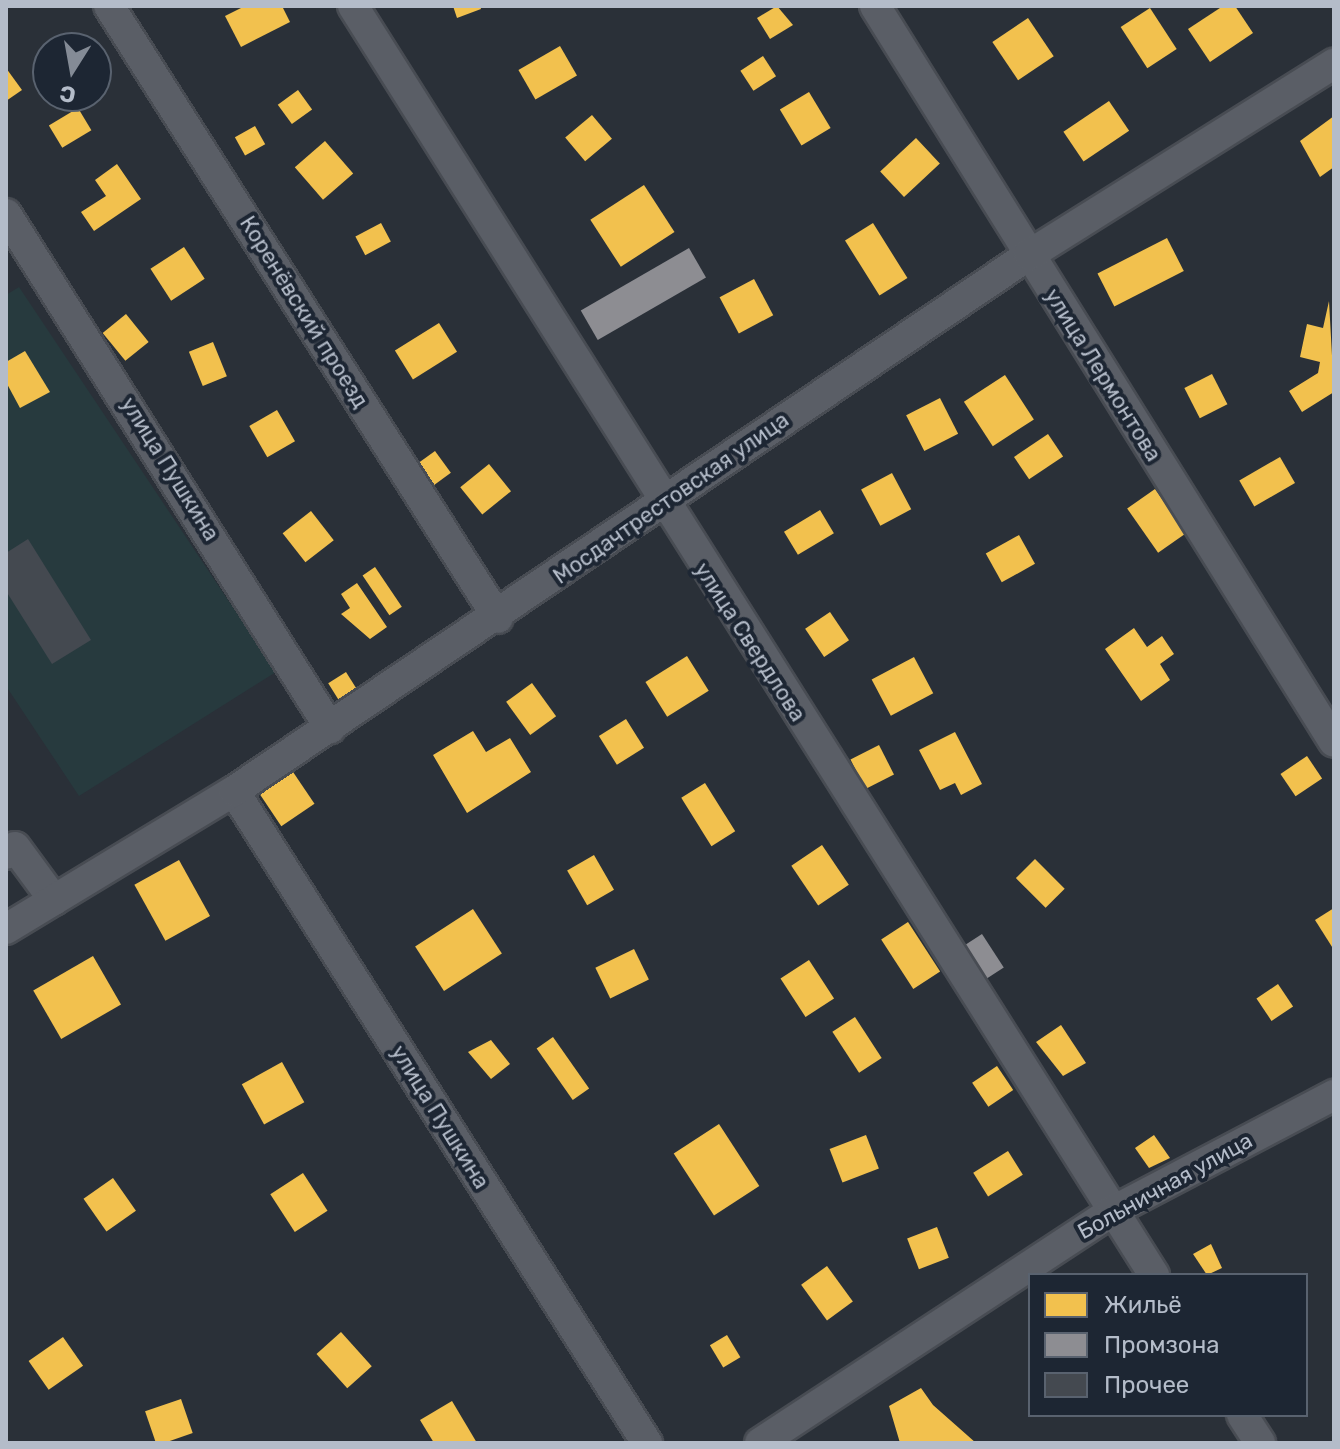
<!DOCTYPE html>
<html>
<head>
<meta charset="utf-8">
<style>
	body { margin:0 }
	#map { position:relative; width:1340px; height:1449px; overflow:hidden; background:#2a3038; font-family:Rubik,sans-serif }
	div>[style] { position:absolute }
	.green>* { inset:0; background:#273a3e }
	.homes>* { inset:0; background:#f2c14e; transform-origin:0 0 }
	.industry>* { inset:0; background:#8d8d92; transform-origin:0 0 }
	.building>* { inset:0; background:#444950 }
	.roads { filter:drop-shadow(2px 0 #484c53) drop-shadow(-2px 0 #484c53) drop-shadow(0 2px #484c53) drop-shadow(0 -2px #484c53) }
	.minor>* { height:30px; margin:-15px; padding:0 15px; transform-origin:15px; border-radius:15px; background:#5a5e66 }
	span { translate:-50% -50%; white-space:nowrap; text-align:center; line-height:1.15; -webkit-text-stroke:8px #1d2633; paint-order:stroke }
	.street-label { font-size:22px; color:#b4bcc9 }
	.frame { position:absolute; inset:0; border:8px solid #b4bcc9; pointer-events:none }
	.legend { position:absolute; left:1028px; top:1273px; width:280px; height:144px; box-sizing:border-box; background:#1d2633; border:2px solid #59626f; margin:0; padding:10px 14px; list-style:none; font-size:24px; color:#b4bcc9 }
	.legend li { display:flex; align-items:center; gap:16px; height:40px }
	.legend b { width:40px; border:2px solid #59626f }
	.north { position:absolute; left:32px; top:32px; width:80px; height:80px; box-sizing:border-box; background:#1d2633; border:2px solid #59626f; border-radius:50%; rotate:191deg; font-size:22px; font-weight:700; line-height:32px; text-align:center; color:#b4bcc9 }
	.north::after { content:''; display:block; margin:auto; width:28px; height:36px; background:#848b96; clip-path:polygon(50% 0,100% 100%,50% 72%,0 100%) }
</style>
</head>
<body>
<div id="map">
	<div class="green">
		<i style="clip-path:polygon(19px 287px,276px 672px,79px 796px,6px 686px,6px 295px)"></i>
	</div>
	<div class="homes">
		<i style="clip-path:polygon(245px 6px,282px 6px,290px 22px,241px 47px,225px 16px)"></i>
		<i style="clip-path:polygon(453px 6px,480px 6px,481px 9px,457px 18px)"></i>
		<i style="clip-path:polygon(777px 6px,793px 25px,770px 39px,757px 18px)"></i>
		<i style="clip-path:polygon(1223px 6px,1235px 6px,1253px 33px,1210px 62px,1188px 29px)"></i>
		<i style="left:1150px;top:8px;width:49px;height:35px;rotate:57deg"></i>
		<i style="left:1028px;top:18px;width:46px;height:43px;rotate:56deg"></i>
		<i style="left:560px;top:46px;width:34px;height:48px;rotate:60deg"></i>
		<i style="left:763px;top:56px;width:24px;height:27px;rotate:57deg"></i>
		<i style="clip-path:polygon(6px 68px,22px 90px,6px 101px)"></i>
		<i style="left:298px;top:90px;width:24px;height:25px;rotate:54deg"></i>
		<i style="left:809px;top:92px;width:42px;height:34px;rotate:59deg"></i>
		<i style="left:1109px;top:101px;width:36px;height:55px;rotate:56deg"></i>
		<i style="left:78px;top:108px;width:26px;height:34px;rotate:59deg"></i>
		<i style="left:592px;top:115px;width:31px;height:35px;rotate:50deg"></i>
		<i style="clip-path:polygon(1334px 116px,1334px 167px,1320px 177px,1300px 141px)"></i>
		<i style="left:255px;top:126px;width:21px;height:23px;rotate:61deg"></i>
		<i style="left:916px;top:138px;width:35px;height:49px;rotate:47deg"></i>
		<i style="left:325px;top:141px;width:43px;height:40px;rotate:49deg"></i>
		<i style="clip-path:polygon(117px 164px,141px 199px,94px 231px,81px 212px,106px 196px,95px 180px)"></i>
		<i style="left:644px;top:185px;width:56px;height:64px;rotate:57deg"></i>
		<i style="left:381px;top:223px;width:21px;height:29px;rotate:62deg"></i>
		<i style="left:873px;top:223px;width:65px;height:33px;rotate:58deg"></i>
		<i style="left:1167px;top:238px;width:37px;height:78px;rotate:63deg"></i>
		<i style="left:184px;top:247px;width:38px;height:40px;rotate:57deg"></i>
		<i style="left:754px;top:279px;width:41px;height:39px;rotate:62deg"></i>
		<i style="clip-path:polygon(1329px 301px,1334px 392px,1302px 412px,1289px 391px,1318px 373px,1320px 362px,1300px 357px,1307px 324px,1323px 328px)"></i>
		<i style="left:126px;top:314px;width:36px;height:30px;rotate:51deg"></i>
		<i style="left:439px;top:323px;width:34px;height:52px;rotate:58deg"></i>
		<i style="left:213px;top:342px;width:37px;height:26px;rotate:68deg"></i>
		<i style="clip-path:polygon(25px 351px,50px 392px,20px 408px,6px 382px,6px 362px)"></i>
		<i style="left:1212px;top:374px;width:34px;height:31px;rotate:63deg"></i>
		<i style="left:1005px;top:375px;width:53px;height:49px;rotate:57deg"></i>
		<i style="left:940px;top:398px;width:40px;height:38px;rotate:63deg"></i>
		<i style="left:277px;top:410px;width:36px;height:32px;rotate:60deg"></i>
		<i style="left:1048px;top:434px;width:27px;height:41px;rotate:56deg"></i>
		<i style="left:435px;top:451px;width:27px;height:27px;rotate:54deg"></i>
		<i style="left:1280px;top:457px;width:30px;height:47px;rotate:60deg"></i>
		<i style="left:489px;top:464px;width:35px;height:37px;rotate:51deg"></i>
		<i style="left:892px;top:473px;width:41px;height:35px;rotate:62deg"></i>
		<i style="left:1155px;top:489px;width:54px;height:34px;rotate:55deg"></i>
		<i style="left:820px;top:510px;width:27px;height:42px;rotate:59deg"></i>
		<i style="left:311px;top:511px;width:37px;height:36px;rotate:52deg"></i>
		<i style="left:1019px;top:535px;width:33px;height:38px;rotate:61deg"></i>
		<i style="left:375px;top:567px;width:48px;height:15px;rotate:56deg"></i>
		<i style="clip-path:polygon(357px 583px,387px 627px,370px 639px,341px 614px,350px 608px,341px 594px)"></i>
		<i style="left:830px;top:612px;width:34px;height:30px;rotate:56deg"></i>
		<i style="clip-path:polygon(1134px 628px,1147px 647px,1162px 636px,1174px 654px,1160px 664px,1170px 680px,1141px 701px,1105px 649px)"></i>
		<i style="left:687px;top:656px;width:41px;height:49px;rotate:58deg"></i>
		<i style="left:914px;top:657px;width:41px;height:48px;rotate:62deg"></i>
		<i style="left:346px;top:672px;width:19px;height:21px;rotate:58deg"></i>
		<i style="left:532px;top:683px;width:41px;height:32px;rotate:54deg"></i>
		<i style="left:626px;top:719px;width:34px;height:32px;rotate:58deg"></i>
		<i style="clip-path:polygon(473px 731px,486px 752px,510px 738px,531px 772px,467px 813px,433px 755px)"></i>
		<i style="clip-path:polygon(955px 732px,982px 784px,961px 795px,955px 783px,940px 790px,919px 750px)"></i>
		<i style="left:879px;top:745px;width:33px;height:32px;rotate:63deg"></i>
		<i style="left:1307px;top:756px;width:27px;height:32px;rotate:56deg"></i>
		<i style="left:291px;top:769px;width:42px;height:40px;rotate:56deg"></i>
		<i style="left:705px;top:783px;width:57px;height:28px;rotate:58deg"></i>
		<i style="left:822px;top:845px;width:48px;height:37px;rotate:56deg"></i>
		<i style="left:594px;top:855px;width:40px;height:31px;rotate:60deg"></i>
		<i style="left:1035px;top:859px;width:42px;height:27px;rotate:45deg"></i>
		<i style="left:179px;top:860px;width:64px;height:51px;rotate:61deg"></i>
		<i style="clip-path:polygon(1334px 908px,1334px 950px,1315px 920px)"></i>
		<i style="left:473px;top:909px;width:53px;height:69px;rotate:57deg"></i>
		<i style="left:908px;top:922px;width:59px;height:32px;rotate:57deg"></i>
		<i style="left:634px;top:949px;width:34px;height:43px;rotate:64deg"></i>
		<i style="left:93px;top:956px;width:56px;height:69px;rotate:60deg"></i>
		<i style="left:809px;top:960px;width:46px;height:34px;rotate:57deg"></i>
		<i style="left:1278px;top:984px;width:27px;height:26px;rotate:56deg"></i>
		<i style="left:855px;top:1017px;width:49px;height:27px;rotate:57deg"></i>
		<i style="clip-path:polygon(1061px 1025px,1086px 1063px,1063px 1076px,1036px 1042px)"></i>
		<i style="left:553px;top:1037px;width:63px;height:20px;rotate:55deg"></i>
		<i style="clip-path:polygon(491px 1040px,510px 1064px,491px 1079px,468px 1052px)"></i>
		<i style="left:282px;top:1062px;width:46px;height:46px;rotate:61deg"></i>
		<i style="left:997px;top:1066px;width:29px;height:30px;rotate:56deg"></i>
		<i style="left:719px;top:1124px;width:74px;height:54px;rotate:57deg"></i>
		<i style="left:866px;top:1135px;width:36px;height:39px;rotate:69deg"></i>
		<i style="clip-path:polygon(1154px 1135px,1170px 1158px,1149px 1168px,1135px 1148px)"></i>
		<i style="left:1008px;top:1151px;width:28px;height:41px;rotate:58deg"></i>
		<i style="left:303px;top:1173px;width:45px;height:39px;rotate:57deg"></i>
		<i style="left:113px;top:1178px;width:40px;height:36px;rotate:55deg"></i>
		<i style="left:937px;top:1227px;width:33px;height:32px;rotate:69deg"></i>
		<i style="clip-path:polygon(1211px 1244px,1222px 1268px,1207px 1275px,1193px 1254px)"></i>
		<i style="left:827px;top:1266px;width:44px;height:32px;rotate:54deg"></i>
		<i style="left:341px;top:1332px;width:46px;height:33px;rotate:48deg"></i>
		<i style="left:727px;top:1335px;width:26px;height:20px;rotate:59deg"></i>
		<i style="left:63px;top:1337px;width:35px;height:42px;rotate:55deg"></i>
		<i style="clip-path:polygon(921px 1388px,933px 1405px,976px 1443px,900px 1443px,889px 1406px)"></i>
		<i style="left:181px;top:1399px;width:36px;height:38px;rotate:71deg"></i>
		<i style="clip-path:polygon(452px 1401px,477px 1443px,434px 1443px,420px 1420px)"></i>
	</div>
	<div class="industry">
		<i style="left:689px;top:248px;width:34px;height:125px;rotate:60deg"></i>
		<i style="left:982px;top:934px;width:40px;height:23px;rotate:57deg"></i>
	</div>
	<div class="building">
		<i style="clip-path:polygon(28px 539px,91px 640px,52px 664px,6px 591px,6px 553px)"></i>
	</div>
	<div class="roads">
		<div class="minor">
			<i style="left:109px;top:6px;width:725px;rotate:57.56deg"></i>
			<i style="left:353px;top:6px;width:1501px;rotate:57.74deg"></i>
			<i style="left:875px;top:6px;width:867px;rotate:58.05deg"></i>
			<i style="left:6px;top:214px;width:608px;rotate:57.77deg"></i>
			<i style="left:234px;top:791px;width:772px;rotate:57.65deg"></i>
			<i style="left:6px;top:854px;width:11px;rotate:-38deg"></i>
			<i style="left:15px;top:847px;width:66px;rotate:53.7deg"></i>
			<i style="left:6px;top:929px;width:267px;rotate:-31.2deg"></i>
			<i style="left:234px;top:791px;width:959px;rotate:-33.99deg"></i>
			<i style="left:1029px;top:255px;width:360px;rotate:-32.1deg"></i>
			<i style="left:1242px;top:1415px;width:33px;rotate:57deg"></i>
			<i style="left:760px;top:1443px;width:422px;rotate:-33.3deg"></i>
			<i style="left:1113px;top:1211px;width:250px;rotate:-27.7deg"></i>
		</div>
	</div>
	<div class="street-label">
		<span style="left:304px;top:312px;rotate:58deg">Коренёвский проезд</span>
		<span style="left:1103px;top:375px;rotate:58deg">улица Лермонтова</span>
		<span style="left:170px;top:469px;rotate:58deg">улица Пушкина</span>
		<span style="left:671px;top:498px;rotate:-35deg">Мосдачтрестовская улица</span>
		<span style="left:750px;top:642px;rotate:57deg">улица Свердлова</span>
		<span style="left:440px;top:1117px;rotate:58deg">улица Пушкина</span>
		<span style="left:1165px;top:1186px;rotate:-29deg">Больничная улица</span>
	</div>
	<div class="frame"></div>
	<ul class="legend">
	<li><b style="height:22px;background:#f2c14e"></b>Жильё</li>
	<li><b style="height:22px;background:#8d8d92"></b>Промзона</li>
	<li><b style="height:22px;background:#444950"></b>Прочее</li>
	</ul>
	<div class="north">С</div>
</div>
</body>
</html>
